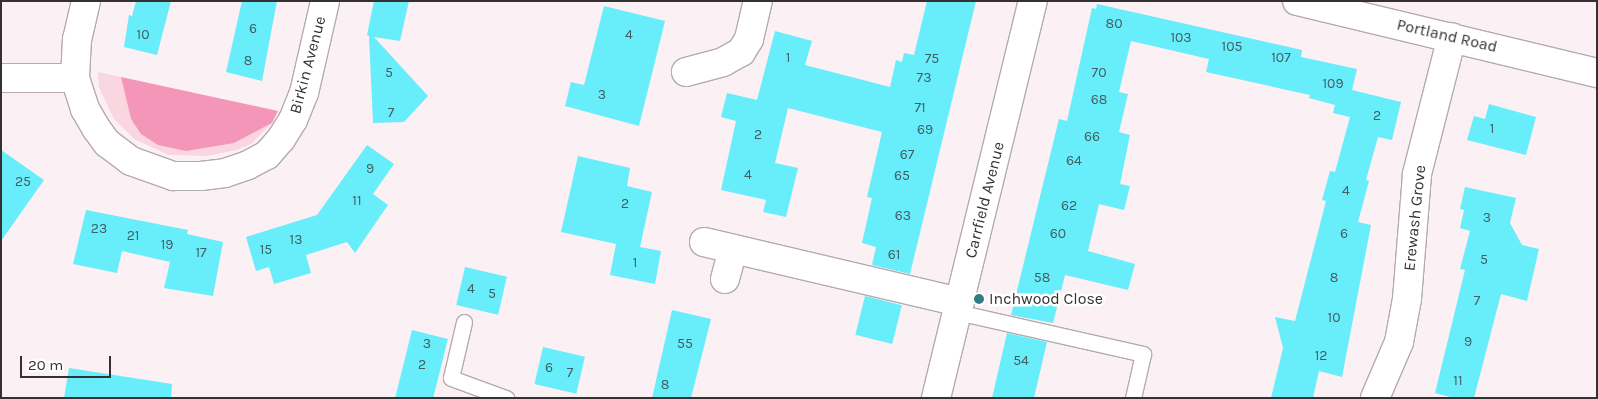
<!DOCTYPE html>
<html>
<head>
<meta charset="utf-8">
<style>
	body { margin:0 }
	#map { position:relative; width:1598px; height:399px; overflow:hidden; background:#fbf0f3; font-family:Karla,sans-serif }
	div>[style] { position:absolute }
	.green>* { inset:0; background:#fad6e1 }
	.forest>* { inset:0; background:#f396b8 }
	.building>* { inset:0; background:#68edfb; transform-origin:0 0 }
	.roads { filter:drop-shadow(1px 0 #b5abae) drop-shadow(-1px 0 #b5abae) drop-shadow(0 1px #b5abae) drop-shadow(0 -1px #b5abae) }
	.service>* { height:15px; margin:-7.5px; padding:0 7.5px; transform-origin:7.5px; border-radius:7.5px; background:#fff }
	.minor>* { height:28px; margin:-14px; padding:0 14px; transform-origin:14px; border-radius:14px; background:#fff }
	.dots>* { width:14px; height:14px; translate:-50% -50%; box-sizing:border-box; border:2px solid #fff; border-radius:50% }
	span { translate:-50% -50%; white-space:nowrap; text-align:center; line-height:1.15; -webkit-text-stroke:5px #fff; paint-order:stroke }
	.number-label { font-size:14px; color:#426064 }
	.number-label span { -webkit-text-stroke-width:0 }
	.street-label { font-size:16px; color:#353132 }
	.poi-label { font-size:16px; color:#353132 }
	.left { translate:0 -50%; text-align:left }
	.frame { position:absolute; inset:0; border:2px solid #353132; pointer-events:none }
	.scale { position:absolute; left:20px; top:356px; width:91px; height:22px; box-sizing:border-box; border:2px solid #353132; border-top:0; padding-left:6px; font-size:15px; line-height:18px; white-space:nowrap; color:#353132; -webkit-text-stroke:4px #fff; paint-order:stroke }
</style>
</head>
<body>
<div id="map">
	<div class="green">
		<i style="clip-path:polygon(98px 72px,121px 77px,131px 119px,234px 143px,272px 123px,251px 144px,236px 150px,207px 156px,169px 155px,134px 139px,114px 119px,99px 88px)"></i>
	</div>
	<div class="forest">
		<i style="clip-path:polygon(121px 77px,278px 111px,272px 123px,234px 143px,186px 151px,158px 145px,141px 134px,131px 119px)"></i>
	</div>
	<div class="building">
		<i style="clip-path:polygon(136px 1px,171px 1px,157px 55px,124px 47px,129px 15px,132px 16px)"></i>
		<i style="clip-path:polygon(242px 1px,277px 1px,262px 81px,226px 72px)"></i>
		<i style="clip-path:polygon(374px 1px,409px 1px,400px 41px,374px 37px,428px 96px,404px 122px,373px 123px,369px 36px,367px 35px)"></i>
		<i style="clip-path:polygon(927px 1px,976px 1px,910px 274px,872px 265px,876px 247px,862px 243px,872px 198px,867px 197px,882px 132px,788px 108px,775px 163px,798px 168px,786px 217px,763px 212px,766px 200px,721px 190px,736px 121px,721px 117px,727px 93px,757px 100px,775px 31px,812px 41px,805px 65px,890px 87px,896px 60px,902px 62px,904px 53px,914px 55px)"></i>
		<i style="clip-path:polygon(1097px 4px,1302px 50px,1301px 57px,1357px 69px,1352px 90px,1401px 102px,1392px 140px,1378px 137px,1366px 180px,1369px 181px,1358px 222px,1371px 225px,1342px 377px,1319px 371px,1313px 398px,1271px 398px,1283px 348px,1275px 317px,1295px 321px,1326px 201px,1322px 200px,1330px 171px,1335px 172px,1350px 117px,1333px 113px,1335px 105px,1309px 98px,1310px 95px,1206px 72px,1209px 59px,1131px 41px,1119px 92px,1128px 94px,1119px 132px,1130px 135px,1120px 184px,1130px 186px,1124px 210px,1099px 204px,1088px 251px,1135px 264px,1128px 290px,1065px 275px,1053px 323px,1011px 315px,1059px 119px,1067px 121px,1092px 8px,1096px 9px)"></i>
		<i style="clip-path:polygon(604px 6px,665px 21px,639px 126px,565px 106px,571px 82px,584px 85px)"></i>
		<i style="clip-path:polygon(1489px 104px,1536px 117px,1526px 155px,1467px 140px,1474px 116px,1485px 119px)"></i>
		<i style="clip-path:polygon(367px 145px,394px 164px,373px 194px,388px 205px,355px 253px,347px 242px,306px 255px,311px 273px,274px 284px,269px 267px,256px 271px,246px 237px,317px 215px)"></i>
		<i style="clip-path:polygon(1px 150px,44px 180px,1px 241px)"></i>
		<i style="clip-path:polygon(578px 156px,630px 168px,627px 186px,652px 192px,640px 247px,661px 251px,655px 284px,610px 275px,616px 244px,561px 232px)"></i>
		<i style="clip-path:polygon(1465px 187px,1516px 198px,1510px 223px,1522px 245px,1539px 249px,1527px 301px,1501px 294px,1474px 398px,1454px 398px,1435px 393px,1465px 270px,1460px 269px,1470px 231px,1460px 228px,1464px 210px,1460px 209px)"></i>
		<i style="clip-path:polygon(86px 210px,188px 230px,187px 234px,223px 242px,213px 296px,164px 288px,170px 262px,122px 251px,117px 273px,73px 264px)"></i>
		<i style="left:465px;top:267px;width:43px;height:39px;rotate:13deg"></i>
		<i style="left:865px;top:296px;width:38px;height:40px;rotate:14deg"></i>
		<i style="clip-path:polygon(672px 310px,711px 319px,691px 398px,652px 398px)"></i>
		<i style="left:412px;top:330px;width:37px;height:70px;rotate:14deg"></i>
		<i style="clip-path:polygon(1007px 333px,1047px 342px,1034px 398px,992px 398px)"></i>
		<i style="left:543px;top:347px;width:43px;height:38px;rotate:13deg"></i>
		<i style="clip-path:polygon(69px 368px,172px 384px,171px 398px,64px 398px)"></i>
	</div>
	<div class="roads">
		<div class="service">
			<i style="left:957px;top:312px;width:191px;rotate:12.7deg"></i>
			<i style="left:1143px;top:354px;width:45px;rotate:102.8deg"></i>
			<i style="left:464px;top:322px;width:57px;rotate:103.1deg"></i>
			<i style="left:451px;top:378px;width:59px;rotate:20deg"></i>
		</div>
		<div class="minor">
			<i style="left:86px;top:1px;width:39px;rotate:103deg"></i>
			<i style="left:77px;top:39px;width:39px;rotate:93deg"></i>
			<i style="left:75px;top:78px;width:33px;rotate:72deg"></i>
			<i style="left:85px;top:109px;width:22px;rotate:60deg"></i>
			<i style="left:96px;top:128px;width:19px;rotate:54deg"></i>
			<i style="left:107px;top:143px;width:30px;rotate:37deg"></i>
			<i style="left:131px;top:161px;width:45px;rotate:19.7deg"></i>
			<i style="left:173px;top:176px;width:28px"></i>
			<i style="left:201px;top:176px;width:24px;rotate:-7deg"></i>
			<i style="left:225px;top:173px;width:24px;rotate:-19deg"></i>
			<i style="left:248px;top:165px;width:21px;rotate:-28deg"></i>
			<i style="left:267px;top:155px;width:21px;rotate:-49deg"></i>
			<i style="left:281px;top:139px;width:22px;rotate:-58deg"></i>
			<i style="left:293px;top:120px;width:29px;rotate:-68deg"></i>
			<i style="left:304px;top:93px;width:94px;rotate:-77.1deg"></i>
			<i style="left:1297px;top:1px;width:309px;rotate:13.5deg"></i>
			<i style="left:686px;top:72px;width:38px;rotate:-15deg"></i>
			<i style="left:723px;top:62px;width:21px;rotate:-29deg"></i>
			<i style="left:741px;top:52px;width:15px;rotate:-58deg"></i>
			<i style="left:749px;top:39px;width:39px;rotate:-77deg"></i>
			<i style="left:1px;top:78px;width:74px"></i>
			<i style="left:704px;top:242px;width:263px;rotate:13.2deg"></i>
			<i style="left:725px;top:279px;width:31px;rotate:-75deg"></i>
			<i style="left:936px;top:398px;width:409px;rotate:-76.3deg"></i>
			<i style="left:1375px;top:398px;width:61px;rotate:-66.8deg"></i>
			<i style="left:1399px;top:342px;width:44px;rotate:-79.5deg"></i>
			<i style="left:1407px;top:299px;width:125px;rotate:-85.4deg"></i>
			<i style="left:1417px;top:174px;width:141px;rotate:-75.7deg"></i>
		</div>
	</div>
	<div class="dots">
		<i style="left:979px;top:299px;background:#347c84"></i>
	</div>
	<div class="number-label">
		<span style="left:1114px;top:24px">80</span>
		<span style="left:253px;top:29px">6</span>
		<span style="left:143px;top:35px">10</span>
		<span style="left:629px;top:35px">4</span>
		<span style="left:1181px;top:38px">103</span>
		<span style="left:1232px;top:47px">105</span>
		<span style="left:788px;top:58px">1</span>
		<span style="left:1281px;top:58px">107</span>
		<span style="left:932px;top:59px">75</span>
		<span style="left:248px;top:61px">8</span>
		<span style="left:389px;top:73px">5</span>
		<span style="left:1099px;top:73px">70</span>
		<span style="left:924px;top:78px">73</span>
		<span style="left:1333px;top:84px">109</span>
		<span style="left:602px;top:95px">3</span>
		<span style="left:1099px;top:100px">68</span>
		<span style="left:920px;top:108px">71</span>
		<span style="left:391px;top:113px">7</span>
		<span style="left:1377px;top:116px">2</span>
		<span style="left:1492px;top:129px">1</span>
		<span style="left:925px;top:130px">69</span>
		<span style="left:758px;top:135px">2</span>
		<span style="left:1092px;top:137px">66</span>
		<span style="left:907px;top:155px">67</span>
		<span style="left:1074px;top:161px">64</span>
		<span style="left:370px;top:169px">9</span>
		<span style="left:748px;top:175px">4</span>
		<span style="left:902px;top:176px">65</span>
		<span style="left:23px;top:182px">25</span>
		<span style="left:1346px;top:191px">4</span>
		<span style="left:357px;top:201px">11</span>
		<span style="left:625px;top:204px">2</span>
		<span style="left:1069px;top:206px">62</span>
		<span style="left:903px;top:216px">63</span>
		<span style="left:1487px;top:218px">3</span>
		<span style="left:99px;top:229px">23</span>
		<span style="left:1058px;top:234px">60</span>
		<span style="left:1344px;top:234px">6</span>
		<span style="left:133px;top:236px">21</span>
		<span style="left:296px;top:240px">13</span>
		<span style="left:167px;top:245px">19</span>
		<span style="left:266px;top:250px">15</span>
		<span style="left:201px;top:253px">17</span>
		<span style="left:894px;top:255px">61</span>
		<span style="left:1484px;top:260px">5</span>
		<span style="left:635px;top:263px">1</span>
		<span style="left:1042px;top:278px">58</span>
		<span style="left:1334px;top:278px">8</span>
		<span style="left:471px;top:289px">4</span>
		<span style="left:492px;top:294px">5</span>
		<span style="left:1477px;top:301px">7</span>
		<span style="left:1334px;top:318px">10</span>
		<span style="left:1468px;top:342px">9</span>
		<span style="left:427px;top:344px">3</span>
		<span style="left:685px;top:344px">55</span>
		<span style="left:1321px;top:356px">12</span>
		<span style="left:1021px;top:361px">54</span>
		<span style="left:422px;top:365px">2</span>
		<span style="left:549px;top:368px">6</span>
		<span style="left:570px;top:373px">7</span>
		<span style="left:1458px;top:381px">11</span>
		<span style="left:665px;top:385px">8</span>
	</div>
	<div class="street-label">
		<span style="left:1447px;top:36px;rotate:13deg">Portland Road</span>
		<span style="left:308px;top:65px;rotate:-75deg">Birkin Avenue</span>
		<span style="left:985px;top:200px;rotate:-76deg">Carrfield Avenue</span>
		<span style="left:1415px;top:218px;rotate:-84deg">Erewash Grove</span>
	</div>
	<div class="poi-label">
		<span class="left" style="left:989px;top:299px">Inchwood Close</span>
	</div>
	<div class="frame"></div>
	<div class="scale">20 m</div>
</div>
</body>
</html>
